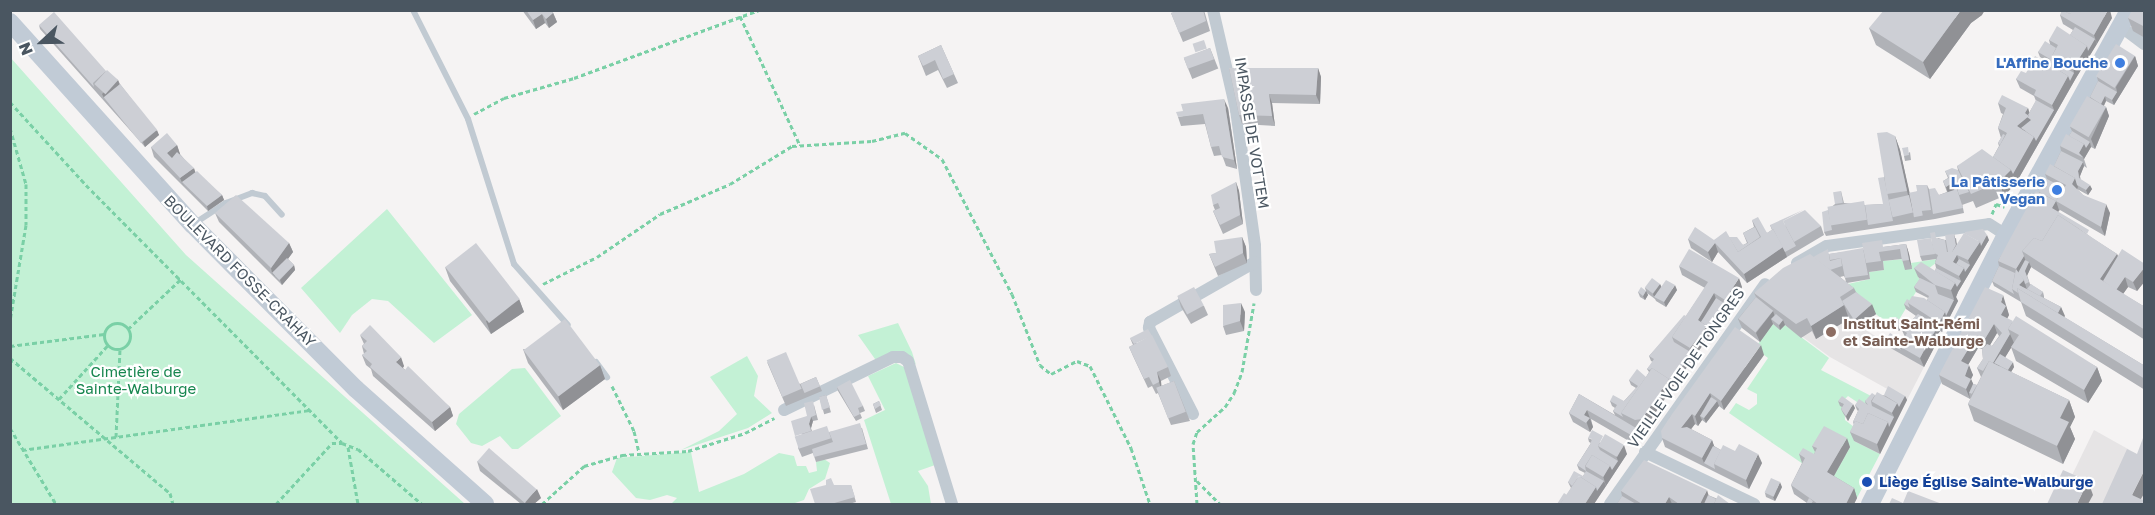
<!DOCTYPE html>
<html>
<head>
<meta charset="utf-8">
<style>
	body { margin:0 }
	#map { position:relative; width:2155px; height:515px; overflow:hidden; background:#f5f3f3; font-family:"Golos Text",sans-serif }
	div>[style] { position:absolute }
	.education>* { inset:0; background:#e6e4e5 }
	.green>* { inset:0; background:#c3f1d5 }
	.path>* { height:3px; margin-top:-1.5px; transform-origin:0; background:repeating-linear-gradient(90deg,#7ad0a6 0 4.5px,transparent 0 7.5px) }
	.path>.ring { margin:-1.5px; padding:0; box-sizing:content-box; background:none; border:3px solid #7ad0a6; border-radius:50% }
	.lane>* { height:6px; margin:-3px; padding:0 3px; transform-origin:3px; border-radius:3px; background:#c1cad2 }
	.street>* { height:12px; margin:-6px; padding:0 6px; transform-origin:6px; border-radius:6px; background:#c1cad2 }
	.secondary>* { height:18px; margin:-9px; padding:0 9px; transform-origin:9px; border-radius:9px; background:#c1cbd6 }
	.wall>* { inset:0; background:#b0b2b7; transform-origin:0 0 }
	.shaded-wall>* { inset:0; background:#909195 }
	.building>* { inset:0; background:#cdcfd5; transform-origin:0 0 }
	.dots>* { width:16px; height:16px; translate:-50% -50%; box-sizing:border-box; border:3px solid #fff; border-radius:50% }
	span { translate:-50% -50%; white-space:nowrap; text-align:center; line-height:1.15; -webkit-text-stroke:4.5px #fff; paint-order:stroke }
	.shop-label { font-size:15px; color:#366cbe; font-weight:700 }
	.right { translate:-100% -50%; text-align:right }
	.street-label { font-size:15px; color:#4a5661 }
	.education-label { font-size:15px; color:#785e54; font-weight:700 }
	.left { translate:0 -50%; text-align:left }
	.park-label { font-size:15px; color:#17864f }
	.transit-label { font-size:15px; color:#164399; font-weight:700 }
	.frame { position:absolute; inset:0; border:12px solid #4a5661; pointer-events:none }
	.north { position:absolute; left:12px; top:12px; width:60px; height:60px; -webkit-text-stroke:4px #fff; paint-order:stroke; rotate:248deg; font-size:16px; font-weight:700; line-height:24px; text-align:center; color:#4a5661 }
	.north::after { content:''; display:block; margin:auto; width:21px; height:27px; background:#4a5661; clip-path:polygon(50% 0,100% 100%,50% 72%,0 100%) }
</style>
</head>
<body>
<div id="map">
	<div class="education">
		<i style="clip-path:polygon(1859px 302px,1876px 314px,1861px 327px,1924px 367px,1907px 400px,1830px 357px,1778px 319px)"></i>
		<i style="clip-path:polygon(2094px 430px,2144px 458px,2144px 504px,2058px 504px)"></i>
	</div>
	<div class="green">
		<i style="clip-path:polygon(10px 57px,186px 255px,465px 504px,11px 504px)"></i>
		<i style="clip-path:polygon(387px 209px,472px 315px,434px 343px,388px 301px,372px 299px,352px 315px,340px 333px,301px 288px)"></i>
		<i style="clip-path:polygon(1904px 259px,1912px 269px,1911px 263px,1937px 259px,1937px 262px,1918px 277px,1922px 282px,1894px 328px,1839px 286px,1870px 279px,1869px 272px,1884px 270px,1883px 261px)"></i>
		<i style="clip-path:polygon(898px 323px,912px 352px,916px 365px,912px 359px,875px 359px,858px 335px)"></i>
		<i style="clip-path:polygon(1773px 324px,1780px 329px,1785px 325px,1829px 358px,1821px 370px,1873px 397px,1866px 408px,1848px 396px,1844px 400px,1845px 420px,1854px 427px,1854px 441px,1880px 454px,1857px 498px,1831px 481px,1850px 447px,1816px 455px,1803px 464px,1729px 413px,1736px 403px,1749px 410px,1757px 404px,1757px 394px,1747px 389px,1768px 358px,1755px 348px)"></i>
		<i style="clip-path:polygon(747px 356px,758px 376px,754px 396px,772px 413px,748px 428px,681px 450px,719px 431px,737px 414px,710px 377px)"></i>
		<i style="clip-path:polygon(896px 363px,906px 368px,938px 464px,918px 471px,928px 486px,931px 504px,891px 504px,864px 420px,885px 410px,868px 376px)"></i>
		<i style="clip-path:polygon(525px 368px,561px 416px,518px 449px,512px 449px,500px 436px,482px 446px,471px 443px,456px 424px,459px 414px,512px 369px)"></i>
		<i style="clip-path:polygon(691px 452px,699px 492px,744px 474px,779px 453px,794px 456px,797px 466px,806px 466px,809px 473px,817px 471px,816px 462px,824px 459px,830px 463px,825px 479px,809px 489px,804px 500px,792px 504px,671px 504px,677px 498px,667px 495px,650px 500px,636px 498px,612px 472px,617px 458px)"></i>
	</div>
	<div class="path">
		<i style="left:740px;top:16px;width:142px;rotate:65.1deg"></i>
		<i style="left:10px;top:102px;width:113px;rotate:47.5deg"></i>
		<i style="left:86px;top:185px;width:363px;rotate:45.2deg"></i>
		<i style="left:474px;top:114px;width:34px;rotate:-28deg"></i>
		<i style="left:504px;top:98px;width:73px;rotate:-15.9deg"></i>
		<i style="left:574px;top:78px;width:197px;rotate:-20.2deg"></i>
		<i style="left:10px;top:128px;width:58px;rotate:74.1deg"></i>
		<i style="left:26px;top:184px;width:41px;rotate:90deg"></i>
		<i style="left:26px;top:225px;width:97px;rotate:99.5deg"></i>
		<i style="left:1992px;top:214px;width:11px;rotate:-68deg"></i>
		<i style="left:1996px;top:204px;width:9px;rotate:18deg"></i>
		<i style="left:543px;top:284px;width:60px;rotate:-26.6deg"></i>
		<i style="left:597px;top:257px;width:76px;rotate:-34.3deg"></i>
		<i style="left:660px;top:214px;width:76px;rotate:-23.2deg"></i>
		<i style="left:730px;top:184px;width:73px;rotate:-31.5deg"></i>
		<i style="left:792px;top:146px;width:80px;rotate:-3.6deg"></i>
		<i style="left:872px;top:141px;width:34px;rotate:-14deg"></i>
		<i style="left:905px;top:133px;width:45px;rotate:35.1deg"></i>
		<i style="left:942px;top:159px;width:152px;rotate:62.6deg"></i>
		<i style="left:1012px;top:294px;width:76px;rotate:68.5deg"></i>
		<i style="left:1040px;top:365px;width:14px;rotate:39deg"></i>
		<i style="left:1051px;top:374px;width:29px;rotate:-27deg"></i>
		<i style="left:1077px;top:361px;width:14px;rotate:21deg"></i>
		<i style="left:1090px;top:366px;width:92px;rotate:63.4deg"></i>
		<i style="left:1131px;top:448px;width:59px;rotate:71.3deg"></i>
		<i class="ring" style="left:104px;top:323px;width:23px;height:23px"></i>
		<i style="left:128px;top:329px;width:73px;rotate:-43.3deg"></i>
		<i style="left:10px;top:346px;width:95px;rotate:-7.3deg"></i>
		<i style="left:10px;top:358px;width:209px;rotate:40.2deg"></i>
		<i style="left:170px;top:493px;width:11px;rotate:75deg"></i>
		<i style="left:612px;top:386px;width:50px;rotate:63.9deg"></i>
		<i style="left:634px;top:431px;width:22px;rotate:77deg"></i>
		<i style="left:59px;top:399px;width:72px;rotate:-47.8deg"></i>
		<i style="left:10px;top:428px;width:89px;rotate:58.8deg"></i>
		<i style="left:116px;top:437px;width:88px;rotate:-87.4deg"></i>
		<i style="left:348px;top:447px;width:58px;rotate:80deg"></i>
		<i style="left:22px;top:450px;width:292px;rotate:-7.9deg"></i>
		<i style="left:1197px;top:481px;width:33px;rotate:45deg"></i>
		<i style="left:276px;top:504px;width:83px;rotate:-47.4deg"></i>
		<i style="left:332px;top:443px;width:10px"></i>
		<i style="left:342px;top:443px;width:17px;rotate:21deg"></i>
		<i style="left:358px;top:449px;width:84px;rotate:40.7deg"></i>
		<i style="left:542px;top:504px;width:57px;rotate:-42.1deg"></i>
		<i style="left:584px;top:466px;width:40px;rotate:-16deg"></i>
		<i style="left:622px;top:455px;width:66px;rotate:-3.5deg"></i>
		<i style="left:688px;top:451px;width:60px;rotate:-17.5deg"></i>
		<i style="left:745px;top:433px;width:33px;rotate:-27deg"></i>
		<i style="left:1197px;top:504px;width:60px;rotate:-93.8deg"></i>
		<i style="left:1193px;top:444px;width:13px;rotate:-72deg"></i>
		<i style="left:1197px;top:432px;width:38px;rotate:-42deg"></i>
		<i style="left:1225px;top:407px;width:17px;rotate:-57deg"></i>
		<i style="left:1234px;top:393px;width:22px;rotate:-69deg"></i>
		<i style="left:1242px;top:372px;width:70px;rotate:-80.1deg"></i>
	</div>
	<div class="lane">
		<i style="left:413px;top:10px;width:122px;rotate:63.2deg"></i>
		<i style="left:468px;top:119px;width:152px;rotate:72.4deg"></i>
		<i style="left:514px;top:264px;width:81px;rotate:48.5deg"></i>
		<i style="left:195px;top:223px;width:37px;rotate:-33deg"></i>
		<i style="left:226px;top:203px;width:28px;rotate:-21deg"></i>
		<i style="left:252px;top:193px;width:13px;rotate:13deg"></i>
		<i style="left:265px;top:196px;width:25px;rotate:48deg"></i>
		<i style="left:596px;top:362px;width:19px;rotate:54deg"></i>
	</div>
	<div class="street">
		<i style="left:1213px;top:10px;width:103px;rotate:77deg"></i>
		<i style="left:1236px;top:110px;width:137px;rotate:82deg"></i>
		<i style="left:1255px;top:246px;width:44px;rotate:88.7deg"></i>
		<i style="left:2120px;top:26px;width:30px;rotate:37deg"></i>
		<i style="left:1797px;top:263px;width:34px;rotate:-30deg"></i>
		<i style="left:1827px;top:246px;width:163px;rotate:-7.7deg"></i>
		<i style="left:1989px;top:224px;width:20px;rotate:33deg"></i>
		<i style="left:784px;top:410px;width:121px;rotate:-25.9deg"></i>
		<i style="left:893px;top:357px;width:9px"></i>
		<i style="left:902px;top:357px;width:7px;rotate:34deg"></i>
		<i style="left:908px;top:361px;width:150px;rotate:72.9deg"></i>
		<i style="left:1193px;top:414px;width:97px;rotate:-117.1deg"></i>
		<i style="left:1149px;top:328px;width:6px;rotate:-81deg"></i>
		<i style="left:1150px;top:322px;width:121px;rotate:-29.7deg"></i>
		<i style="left:1645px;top:452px;width:121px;rotate:25.5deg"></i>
		<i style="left:1610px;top:504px;width:269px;rotate:-54.8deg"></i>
	</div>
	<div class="secondary">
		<i style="left:10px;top:22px;width:273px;rotate:48deg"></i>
		<i style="left:193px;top:225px;width:231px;rotate:45.2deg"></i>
		<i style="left:356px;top:389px;width:173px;rotate:41.7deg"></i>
		<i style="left:1870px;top:504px;width:301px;rotate:-63.2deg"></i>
		<i style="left:2006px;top:235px;width:256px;rotate:-61.3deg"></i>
	</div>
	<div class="wall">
		<i style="clip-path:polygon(522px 10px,552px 10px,557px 22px,549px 28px,545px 23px,536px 29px)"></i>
		<i style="clip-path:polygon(1174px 10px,1204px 10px,1210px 31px,1183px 42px,1171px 13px,1175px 12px)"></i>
		<i style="clip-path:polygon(2145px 10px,2145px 38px,2133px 31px,2128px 18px)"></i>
		<i style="clip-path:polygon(2066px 12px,2112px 18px,2076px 78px,2016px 183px,2004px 196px,1976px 208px,1973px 201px,1962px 205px,1962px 203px,1964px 213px,1935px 219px,1826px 236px,1824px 232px,1828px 210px,1835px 204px,1841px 191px,1844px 203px,1865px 205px,1883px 204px,1884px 177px,1895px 136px,1900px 150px,1910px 196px,1927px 185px,1929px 189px,1939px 195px,1947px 192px,1943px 181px,1948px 178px,1945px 171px,1958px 170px,1957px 166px,1993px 157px,1999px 146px,1998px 143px,2001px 138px,1998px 128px,2003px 114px,2001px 113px,1998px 103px,2028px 108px,2029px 113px,2036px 101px,2034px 96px,2020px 88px,2016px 79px,2047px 63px,2048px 62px,2040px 57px,2038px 52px,2050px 44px,2049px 40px,2070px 35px,2073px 30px,2063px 24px,2060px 15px)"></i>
		<i style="clip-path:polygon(1982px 15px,1971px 23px,1930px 79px,1876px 45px,1869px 28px)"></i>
		<i style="clip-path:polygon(39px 25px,118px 80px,120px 84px,159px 135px,145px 147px,40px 29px)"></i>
		<i style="clip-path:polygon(941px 45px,958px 83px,947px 88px,938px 70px,926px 76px,918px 56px)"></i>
		<i style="left:1210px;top:48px;width:22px;height:28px;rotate:68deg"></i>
		<i style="clip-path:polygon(2135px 56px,2138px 66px,2114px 105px,2106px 101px,2104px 106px,2106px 107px,2109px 116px,2095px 149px,2091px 147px,2084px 159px,2087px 168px,2084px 166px,2080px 176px,2080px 179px,2092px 189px,2088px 195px,2077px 189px,2083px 195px,2110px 213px,2105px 236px,2060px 210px,2058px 212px,2092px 238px,2117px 254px,2118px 256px,2145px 264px,2145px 281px,2137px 291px,2128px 287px,2123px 294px,2145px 307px,2145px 340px,2031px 267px,2027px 275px,2030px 284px,2043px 292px,2044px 296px,2044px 298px,2061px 307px,2064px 317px,2145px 366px,2145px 390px,2026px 316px,2021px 302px,1994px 286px,1992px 281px,1999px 266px,1998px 261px,2047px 179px,2045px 174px,2054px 166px,2061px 151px,2060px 146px,2069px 136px,2072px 131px,2070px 127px,2090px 97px,2098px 81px,2097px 77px)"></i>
		<i style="clip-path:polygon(1229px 68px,1318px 68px,1321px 77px,1320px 104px,1272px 103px,1275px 126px,1242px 124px,1239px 115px)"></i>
		<i style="clip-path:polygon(1228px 108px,1237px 169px,1226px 166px,1222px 155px,1214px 156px,1211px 147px,1205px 124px,1181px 126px,1178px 117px)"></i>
		<i style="clip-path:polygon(177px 145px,180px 154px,195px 172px,222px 195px,224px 200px,208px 211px,154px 157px,151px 147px)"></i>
		<i style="clip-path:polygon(1910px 152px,1911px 160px,1905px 161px,1904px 156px)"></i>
		<i style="clip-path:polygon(1236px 182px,1239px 191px,1243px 224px,1223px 234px,1213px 211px,1215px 210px,1213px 205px)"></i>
		<i style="clip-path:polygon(215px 213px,289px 243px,293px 252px,288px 259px,294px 265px,295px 270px,282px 285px,219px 222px)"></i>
		<i style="clip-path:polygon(1752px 220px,1767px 233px,1772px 230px,1770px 225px,1821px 226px,1824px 235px,1787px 257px,1747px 283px,1718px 252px,1712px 262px,1691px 248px,1688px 239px,1714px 240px,1729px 237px,1743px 245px,1747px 243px,1743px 233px,1754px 227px)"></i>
		<i style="clip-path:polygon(1242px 237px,1246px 247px,1247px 263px,1218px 276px,1209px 254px,1216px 253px)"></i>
		<i style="clip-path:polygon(1938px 238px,1945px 240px,1956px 238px,1957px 244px,1989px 240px,1958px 292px,1956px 297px,1958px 301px,1942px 332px,1940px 331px,1933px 341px,1935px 346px,1924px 367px,1887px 346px,1885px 341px,1902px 340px,1905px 337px,1901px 328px,1899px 331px,1894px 328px,1893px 323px,1903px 324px,1909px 323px,1916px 316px,1906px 309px,1904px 304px,1910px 301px,1927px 300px,1928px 298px,1916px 292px,1914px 287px,1920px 279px,1918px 277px,1914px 268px,1935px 271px,1936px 268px,1935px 263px,1936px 259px,1922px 261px,1920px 256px)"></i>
		<i style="clip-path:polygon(evenodd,1906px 244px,1909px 254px,1912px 269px,1905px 270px,1902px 259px,1883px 261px,1884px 270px,1869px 272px,1870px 279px,1847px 283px,1854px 288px,1856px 292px,1876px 314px,1857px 329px,1847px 315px,1849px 319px,1816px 339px,1812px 331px,1801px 338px,1785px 325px,1780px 330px,1773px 324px,1760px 342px,1742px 328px,1738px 319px,1756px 297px,1754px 293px,1813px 257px,1829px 254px,1906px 244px,1844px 276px,1845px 278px,1846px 282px,1840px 277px,1844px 276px)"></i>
		<i style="clip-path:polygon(1679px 266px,1742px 287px,1728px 310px,1672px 388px,1645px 428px,1638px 430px,1636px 429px,1639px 437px,1634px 444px,1591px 419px,1593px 427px,1590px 432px,1573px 422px,1569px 413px,1579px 394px,1615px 415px,1613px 411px,1615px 408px,1612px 406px,1610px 401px,1624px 401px,1636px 388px,1631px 385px,1629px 380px,1646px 377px,1649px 372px,1647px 369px,1653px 362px,1651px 361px,1649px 356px,1686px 316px,1705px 288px,1682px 275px)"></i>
		<i style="clip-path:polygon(445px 267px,519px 299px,524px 312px,491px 334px,450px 281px)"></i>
		<i style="clip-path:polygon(1660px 284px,1661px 287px,1677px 290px,1666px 307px,1656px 301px,1655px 299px,1647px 293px,1648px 295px,1645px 300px,1640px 297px,1638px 292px,1646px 291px,1645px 288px)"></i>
		<i style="clip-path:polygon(1178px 297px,1204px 306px,1208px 315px,1191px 324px,1181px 307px)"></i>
		<i style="clip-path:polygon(evenodd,2007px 305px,2006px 306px,2009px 315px,2007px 319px,2097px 367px,2102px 381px,2088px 403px,2016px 361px,2011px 347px,2014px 343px,2005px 357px,2014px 367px,2011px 372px,2069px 400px,2075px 417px,2070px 427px,2075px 439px,2063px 464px,1974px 421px,1968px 404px,1971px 398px,1970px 399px,1942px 384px,1939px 375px,2007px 305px,1997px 333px,1999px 336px,1992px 346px,1990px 345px,1997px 333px,2007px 305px,1978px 348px,1982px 349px,1983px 359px,1977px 368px,1981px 377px,1977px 385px,1973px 384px,1971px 379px,1973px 375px,1968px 365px,1978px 348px)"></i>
		<i style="clip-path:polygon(1245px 312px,1244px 331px,1226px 335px,1223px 326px)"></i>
		<i style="clip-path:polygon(360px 335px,404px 366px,403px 368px,450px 407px,453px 416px,435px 431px,373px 376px,371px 369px,366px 365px,362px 355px,364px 354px,362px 346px,364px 344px)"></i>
		<i style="clip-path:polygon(1130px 338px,1168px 367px,1171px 376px,1161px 381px,1161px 386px,1174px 381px,1190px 421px,1171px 425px,1158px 393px,1156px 394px,1152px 386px,1148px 388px,1133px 356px,1129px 347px,1133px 345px)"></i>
		<i style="clip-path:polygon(523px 349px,600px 365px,605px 379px,563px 410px,528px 363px)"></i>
		<i style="clip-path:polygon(1764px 355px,1724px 410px,1719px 406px,1706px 423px,1702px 420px,1698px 426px,1695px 424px,1691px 429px,1712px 440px,1714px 446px,1721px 450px,1735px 451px,1762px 463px,1749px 489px,1665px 447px,1662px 438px,1670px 417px)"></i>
		<i style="clip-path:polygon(767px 362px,800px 384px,816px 377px,822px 391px,786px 406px)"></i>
		<i style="clip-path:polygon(837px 387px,863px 406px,865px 411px,860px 413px,862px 418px,856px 421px,838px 391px)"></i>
		<i style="left:826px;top:395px;width:18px;height:7px;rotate:74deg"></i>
		<i style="clip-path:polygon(1875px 395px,1905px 396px,1907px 400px,1880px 454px,1854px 441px,1850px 432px,1854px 425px,1853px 422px,1858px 411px,1857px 410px,1855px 405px,1866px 405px,1865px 401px)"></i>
		<i style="clip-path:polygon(879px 401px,882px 410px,876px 413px,873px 404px)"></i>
		<i style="clip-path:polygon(1838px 401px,1855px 408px,1848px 421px,1843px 413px,1841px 409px,1842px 407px,1840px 406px)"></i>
		<i style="clip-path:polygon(814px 405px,818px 420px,813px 421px,811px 428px,812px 431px,829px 432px,862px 428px,868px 449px,816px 462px,813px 453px,802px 457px,798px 448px,807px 416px)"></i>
		<i style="clip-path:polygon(1588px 438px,1627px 454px,1594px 504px,1557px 504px,1567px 495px,1571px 488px,1568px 482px,1583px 476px,1585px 473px,1579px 470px,1577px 465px,1591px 443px,1589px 442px)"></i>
		<i style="clip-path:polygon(1812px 446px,1850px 447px,1834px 476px,1854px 488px,1857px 498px,1854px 504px,1806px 504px,1807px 503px,1794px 494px,1791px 485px,1802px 463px,1799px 454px,1814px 454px,1815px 452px)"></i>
		<i style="clip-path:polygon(477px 461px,541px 498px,534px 504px,521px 504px,480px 471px)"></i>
		<i style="clip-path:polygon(834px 485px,851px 485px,856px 502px,849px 504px,815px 504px)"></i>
		<i style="clip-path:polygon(1782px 487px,1775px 501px,1766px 497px,1765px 493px)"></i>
		<i style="clip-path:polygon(1621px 491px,1708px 495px,1730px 504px,1612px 504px,1617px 504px,1622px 496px)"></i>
	</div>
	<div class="shaded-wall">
		<i style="clip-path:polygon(1961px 10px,1985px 10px,1982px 15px,1971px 23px,1930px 79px,1923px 62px)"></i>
		<i style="clip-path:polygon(2108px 10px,2110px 10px,2112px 18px,2097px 44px,2094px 35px)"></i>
		<i style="clip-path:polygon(553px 13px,557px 22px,549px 28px,546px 19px)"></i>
		<i style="clip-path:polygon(542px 14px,545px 23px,536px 29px,533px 20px)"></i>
		<i style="clip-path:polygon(2095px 39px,2097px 44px,2076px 78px,2016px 183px,2004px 196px,1999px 182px,2054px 110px,2052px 105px,2068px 76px,2074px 73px,2073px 68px,2087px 46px)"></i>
		<i style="clip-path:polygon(2135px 56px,2138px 66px,2114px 105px,2112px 100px,2117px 92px,2116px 87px)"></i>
		<i style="clip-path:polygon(1318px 68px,1321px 77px,1320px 104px,1316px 95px)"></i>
		<i style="clip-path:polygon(118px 80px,121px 89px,104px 98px,102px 94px)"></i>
		<i style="clip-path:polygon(1269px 94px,1272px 103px,1275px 126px,1272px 116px)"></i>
		<i style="clip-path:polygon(2105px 96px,2106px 101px,2101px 111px,2100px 106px)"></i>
		<i style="clip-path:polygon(1224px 99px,1228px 108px,1237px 169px,1234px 160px)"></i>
		<i style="clip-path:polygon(2106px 107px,2109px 116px,2095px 149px,2091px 139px)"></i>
		<i style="clip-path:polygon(2028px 108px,2033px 125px,2023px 133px,2017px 126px)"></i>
		<i style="clip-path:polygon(157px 130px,159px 135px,145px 147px,143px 142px)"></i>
		<i style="clip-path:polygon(1895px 136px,1900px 150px,1915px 217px,1913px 213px,1907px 191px)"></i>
		<i style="clip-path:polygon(2090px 142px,2091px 147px,2084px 159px,2079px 153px,2084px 144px)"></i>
		<i style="clip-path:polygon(177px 145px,180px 154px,171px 162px,167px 153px)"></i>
		<i style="clip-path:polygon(2083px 162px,2084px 166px,2080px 176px,2081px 183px,2078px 171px)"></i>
		<i style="clip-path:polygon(194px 168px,197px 177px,182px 182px,184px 187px,180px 178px)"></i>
		<i style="clip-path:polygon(2075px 178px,2078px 187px,2075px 193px,2072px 184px)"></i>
		<i style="clip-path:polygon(1955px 181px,1958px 190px,1949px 196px,1946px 187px)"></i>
		<i style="clip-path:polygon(1236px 182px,1239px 191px,1243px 224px,1240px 215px)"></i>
		<i style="clip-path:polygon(2090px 185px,2092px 189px,2088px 195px,2086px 190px)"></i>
		<i style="clip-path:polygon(222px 195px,224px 200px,208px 211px,207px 206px)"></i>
		<i style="clip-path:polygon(2056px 201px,2059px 210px,2055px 218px,2052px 208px)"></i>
		<i style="clip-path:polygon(2106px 204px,2110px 213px,2105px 236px,2101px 227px)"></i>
		<i style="clip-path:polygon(1954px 234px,1958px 250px,1957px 255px,1960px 264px,1958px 268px,1953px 262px)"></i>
		<i style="clip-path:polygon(1987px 235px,1989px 240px,1958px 292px,1956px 297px,1958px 301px,1942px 332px,1939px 323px,1945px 312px,1954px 299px,1951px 290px,1955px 283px,1961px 281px,1959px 276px,1964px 268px,1970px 265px,1968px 260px,1980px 242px)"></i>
		<i style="clip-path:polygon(1242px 237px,1246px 247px,1247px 263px,1243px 253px)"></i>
		<i style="clip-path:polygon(289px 243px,293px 252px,275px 276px,272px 273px,271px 268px)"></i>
		<i style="clip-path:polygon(1715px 243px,1718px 252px,1712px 262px,1708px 252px)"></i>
		<i style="clip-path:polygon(1906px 244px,1909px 254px,1912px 269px,1909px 260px)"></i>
		<i style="clip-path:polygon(1783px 247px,1787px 257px,1747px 283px,1744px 274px)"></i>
		<i style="clip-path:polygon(2117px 254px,2122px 268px,2101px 284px,2100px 279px)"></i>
		<i style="clip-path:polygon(2024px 256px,2027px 265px,2029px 262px,2031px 267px,2027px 276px,2018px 274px,2016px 269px)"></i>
		<i style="clip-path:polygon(294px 265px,295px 270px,282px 285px,280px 280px)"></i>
		<i style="clip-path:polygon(2145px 267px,2145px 281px,2137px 291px,2133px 282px)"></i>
		<i style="clip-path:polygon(2125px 277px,2128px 287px,2118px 301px,2115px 292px)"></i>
		<i style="clip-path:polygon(1739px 278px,1742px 287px,1728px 310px,1672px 388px,1645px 428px,1642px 419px,1669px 379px,1692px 353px,1690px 348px,1707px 326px,1727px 305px,1725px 300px)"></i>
		<i style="clip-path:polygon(2024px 280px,2027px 290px,2019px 285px)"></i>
		<i style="clip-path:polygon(1660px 284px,1662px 288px,1654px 297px,1655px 299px,1653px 294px)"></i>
		<i style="clip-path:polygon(1675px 285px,1677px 290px,1666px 307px,1664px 302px)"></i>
		<i style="clip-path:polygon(1646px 291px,1648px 295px,1645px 300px,1643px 296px)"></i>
		<i style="clip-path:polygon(1714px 293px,1717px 302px,1699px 324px,1698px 320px)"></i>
		<i style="clip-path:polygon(2003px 295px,2009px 315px,2004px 324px,2001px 315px,2001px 302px)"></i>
		<i style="clip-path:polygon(519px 299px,524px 312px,491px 334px,486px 321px)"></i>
		<i style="clip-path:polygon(1241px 303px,1245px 312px,1244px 331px,1240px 321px)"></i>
		<i style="clip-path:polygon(1872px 304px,1876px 314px,1857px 329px,1854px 320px)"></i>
		<i style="clip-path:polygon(1844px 305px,1849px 319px,1816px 339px,1811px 326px)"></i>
		<i style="clip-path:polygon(2061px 307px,2065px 316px,2060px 324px,2057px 314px)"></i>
		<i style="clip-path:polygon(1773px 311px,1776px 320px,1771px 319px,1773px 324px,1760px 342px,1756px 333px)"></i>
		<i style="clip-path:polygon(1783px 320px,1785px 325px,1780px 330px,1779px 325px)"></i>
		<i style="clip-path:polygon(1901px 321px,1903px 325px,1899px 331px,1897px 326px)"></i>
		<i style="clip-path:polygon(1994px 324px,1997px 333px,1986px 352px,1983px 342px)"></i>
		<i style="clip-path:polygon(1939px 326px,1940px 331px,1933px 341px,1935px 346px,1924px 367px,1920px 358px,1929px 340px)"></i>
		<i style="clip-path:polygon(2010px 334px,2014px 343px,1990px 382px,1987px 373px)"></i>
		<i style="clip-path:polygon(1975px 338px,1978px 348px,1965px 370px,1961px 361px)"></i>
		<i style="clip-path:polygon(1761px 345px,1764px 355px,1724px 410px,1721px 401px)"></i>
		<i style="clip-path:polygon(401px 357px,404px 366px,400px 372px,396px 362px)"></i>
		<i style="clip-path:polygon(2013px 362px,2014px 367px,2007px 379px,2005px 374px)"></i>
		<i style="clip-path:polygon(600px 365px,605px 379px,563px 410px,558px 396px)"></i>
		<i style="clip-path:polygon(1969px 365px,1973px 375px,1968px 385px,1965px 376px)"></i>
		<i style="clip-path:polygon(2097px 367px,2102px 381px,2088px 403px,2084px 390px)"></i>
		<i style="clip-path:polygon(1157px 372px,1161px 381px,1162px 391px,1159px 382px)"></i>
		<i style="clip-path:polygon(1971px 379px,1975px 388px,1972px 394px,1969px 393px,1970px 399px,1966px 389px)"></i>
		<i style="clip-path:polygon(1710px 393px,1713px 402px,1700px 416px,1702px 420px,1698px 426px,1695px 416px)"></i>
		<i style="clip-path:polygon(1905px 396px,1907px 400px,1880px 454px,1877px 444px,1888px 422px,1894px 417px,1892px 413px,1897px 403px)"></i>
		<i style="clip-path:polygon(2069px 400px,2075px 417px,2070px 427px,2075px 439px,2063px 464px,2057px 446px,2060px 418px)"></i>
		<i style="clip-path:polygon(1717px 401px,1719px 406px,1706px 423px,1704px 418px)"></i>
		<i style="clip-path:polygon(1853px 404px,1855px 408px,1848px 421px,1846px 416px)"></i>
		<i style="clip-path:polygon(450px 407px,453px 416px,435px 431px,432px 422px)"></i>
		<i style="clip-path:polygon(1587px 410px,1593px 427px,1590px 432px,1584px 415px)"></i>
		<i style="clip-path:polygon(1692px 414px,1695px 424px,1685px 437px,1681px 428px)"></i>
		<i style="clip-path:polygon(811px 417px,813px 421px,811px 428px,809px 424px)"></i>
		<i style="clip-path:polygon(1636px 428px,1639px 437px,1634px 444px,1631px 435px)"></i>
		<i style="clip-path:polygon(1847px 438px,1850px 447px,1831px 481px,1827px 472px)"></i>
		<i style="clip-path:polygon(1712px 440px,1715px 449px,1704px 463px,1702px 458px)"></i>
		<i style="clip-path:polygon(1624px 445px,1627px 454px,1606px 486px,1603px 476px,1610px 466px,1618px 461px,1616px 456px)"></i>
		<i style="clip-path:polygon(1758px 454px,1762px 463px,1749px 489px,1746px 480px)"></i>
		<i style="clip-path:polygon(2145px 469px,2145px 492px,2138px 504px,2132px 495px)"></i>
		<i style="clip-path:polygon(1604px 481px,1606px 486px,1594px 504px,1585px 504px,1596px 487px)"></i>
		<i style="clip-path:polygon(2088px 481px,2093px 495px,2088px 504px,2077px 504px)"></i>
		<i style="clip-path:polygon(1780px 482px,1782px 487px,1775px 501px,1773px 497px)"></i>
		<i style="clip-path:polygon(1854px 488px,1857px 498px,1854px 504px,1846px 504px)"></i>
		<i style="clip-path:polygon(537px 489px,541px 498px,534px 504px,526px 504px,525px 501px)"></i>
		<i style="clip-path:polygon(1707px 490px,1710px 500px,1708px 504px,1700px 504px)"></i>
		<i style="clip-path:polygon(1669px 497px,1672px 504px,1665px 504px)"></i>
	</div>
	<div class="building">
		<i style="clip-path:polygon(526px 10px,552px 10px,553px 13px,546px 19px,542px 14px,533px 20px)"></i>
		<i style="clip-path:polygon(1176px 10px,1203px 10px,1206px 21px,1179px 33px,1171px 13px,1177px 11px)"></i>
		<i style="clip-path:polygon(1884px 10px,1961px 10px,1923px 62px,1869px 28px)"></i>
		<i style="clip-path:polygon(2062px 10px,2070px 14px,2072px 10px,2108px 10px,2094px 35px,2060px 15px)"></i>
		<i style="clip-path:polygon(2066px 10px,2072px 10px,2070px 14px,2066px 12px)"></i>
		<i style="clip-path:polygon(2132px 10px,2145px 10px,2145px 27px,2128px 18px)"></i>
		<i style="clip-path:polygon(54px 12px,106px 71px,93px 83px,94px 87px,39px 25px)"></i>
		<i style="clip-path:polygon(2057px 26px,2087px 46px,2073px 68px,2052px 56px,2058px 45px,2049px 40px)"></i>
		<i style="clip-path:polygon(2075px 27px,2095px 39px,2088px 51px,2087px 46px,2070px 35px)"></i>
		<i style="left:1204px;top:40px;width:9px;height:12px;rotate:72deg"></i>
		<i style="clip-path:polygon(2045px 41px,2056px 48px,2052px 56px,2053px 60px,2074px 73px,2070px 81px,2068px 76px,2047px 63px,2050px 59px,2038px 52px)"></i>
		<i style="left:2116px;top:44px;width:22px;height:38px;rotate:32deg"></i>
		<i style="clip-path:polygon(941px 45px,954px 74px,943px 79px,935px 60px,923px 66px,918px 56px)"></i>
		<i style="left:1210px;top:48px;width:12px;height:28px;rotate:70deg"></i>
		<i style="clip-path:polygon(2035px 56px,2068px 76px,2052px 105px,2034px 95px,2036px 90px,2016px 79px,2021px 71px,2026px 73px)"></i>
		<i style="clip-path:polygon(1229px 68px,1318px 68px,1316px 95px,1269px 94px,1272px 116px,1239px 115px)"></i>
		<i style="left:107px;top:70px;width:15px;height:19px;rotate:42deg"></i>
		<i style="clip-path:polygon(2098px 81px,2117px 92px,2112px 100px,2105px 96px,2101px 104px,2090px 97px)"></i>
		<i style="left:120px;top:84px;width:59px;height:21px;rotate:51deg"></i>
		<i style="clip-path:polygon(2002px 95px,2028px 108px,2025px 113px,2029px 116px,2017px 126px,2034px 137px,2013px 174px,2011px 170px,1993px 157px,2007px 133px,1998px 128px,2006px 108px,1998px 103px)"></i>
		<i style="left:2087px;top:96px;width:22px;height:35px;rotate:30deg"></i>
		<i style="clip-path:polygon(1224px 99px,1234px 160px,1222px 157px,1219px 146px,1211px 147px,1203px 114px,1178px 117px,1176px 112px,1183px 111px,1181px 104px)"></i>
		<i style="clip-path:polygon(2036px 100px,2054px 110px,2036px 141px,2034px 137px,2021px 128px,2031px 120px,2027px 117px,2029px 116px,2028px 115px)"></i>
		<i style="clip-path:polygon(2072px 131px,2090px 142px,2086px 148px,2084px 144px,2069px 136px)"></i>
		<i style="clip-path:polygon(1887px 132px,1895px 136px,1907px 191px,1887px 194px,1877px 133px)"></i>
		<i style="clip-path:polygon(167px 133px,177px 145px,167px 153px,172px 158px,177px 152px,194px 168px,180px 178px,151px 147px)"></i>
		<i style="clip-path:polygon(2003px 134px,2005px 135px,2000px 145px,1998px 143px)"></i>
		<i style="clip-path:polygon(2066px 134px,2084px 144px,2079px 153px,2084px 158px,2060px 146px)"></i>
		<i style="clip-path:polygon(1908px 147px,1909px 155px,1904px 156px,1902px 148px)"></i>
		<i style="clip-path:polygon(1982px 149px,2011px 170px,1999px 182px,1971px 194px,1957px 166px)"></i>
		<i style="clip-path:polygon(2061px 151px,2083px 162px,2078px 171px,2079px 178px,2090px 185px,2086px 190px,2077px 185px,2075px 178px,2054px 166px)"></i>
		<i style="clip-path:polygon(2050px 164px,2075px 178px,2072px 184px,2083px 195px,2106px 204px,2101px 227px,2056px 201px,2066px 185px,2045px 174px)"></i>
		<i style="clip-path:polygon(1952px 168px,1958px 170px,1969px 192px,1959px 195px,1955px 181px,1946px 187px,1943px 181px,1949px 178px,1945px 171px)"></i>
		<i style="clip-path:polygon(197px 171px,222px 195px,207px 206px,182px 182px)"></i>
		<i style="clip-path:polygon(1884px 177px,1893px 221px,1868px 225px,1865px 205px,1883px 204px,1878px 178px)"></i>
		<i style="clip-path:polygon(2047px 179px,2064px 188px,2056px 201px,2058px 205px,2056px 201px,2039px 192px)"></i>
		<i style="clip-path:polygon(1236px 182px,1240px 215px,1220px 225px,1213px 211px,1220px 208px,1218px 203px,1213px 205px,1211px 195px)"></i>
		<i style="clip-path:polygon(1916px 185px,1927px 185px,1931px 210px,1921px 211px)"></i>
		<i style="clip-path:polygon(1956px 186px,1963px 208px,1933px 214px,1929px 189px,1935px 188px,1939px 195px,1954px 190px)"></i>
		<i style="left:1841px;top:191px;width:12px;height:8px;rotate:81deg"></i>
		<i style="left:1918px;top:191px;width:25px;height:9px;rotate:79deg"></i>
		<i style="clip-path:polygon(2036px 191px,2056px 201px,2052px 208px,2089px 230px,2087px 234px,2058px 215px,2042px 241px,2034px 238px,2022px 251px,2024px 256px,2016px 269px,1998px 261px)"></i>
		<i style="clip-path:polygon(236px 195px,289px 243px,271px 268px,215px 213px)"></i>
		<i style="left:1909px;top:195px;width:18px;height:21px;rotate:77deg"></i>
		<i style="left:1864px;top:201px;width:19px;height:37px;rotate:81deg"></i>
		<i style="clip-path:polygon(1803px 210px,1783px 221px,1796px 246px,1785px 252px,1773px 229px,1772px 229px,1770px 225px)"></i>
		<i style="clip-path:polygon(1805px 210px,1821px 226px,1794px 242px,1783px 221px)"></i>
		<i style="clip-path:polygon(1828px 210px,1832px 230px,1824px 232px,1822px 212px)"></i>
		<i style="clip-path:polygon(2058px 215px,2117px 254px,2100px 279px,2145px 307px,2145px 330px,2022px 251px,2034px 238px,2042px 241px)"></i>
		<i style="clip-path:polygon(1758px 217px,1767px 233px,1773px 229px,1783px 247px,1744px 274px,1715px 243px,1708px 252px,1688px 239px,1695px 227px,1714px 240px,1726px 231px,1738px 252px,1761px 237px,1752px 220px)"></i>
		<i style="clip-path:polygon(1755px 227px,1760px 237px,1738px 252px,1729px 237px,1737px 237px,1743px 245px,1748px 243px,1743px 233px)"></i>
		<i style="clip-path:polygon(1983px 229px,1987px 235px,1981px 246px,1980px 242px,1965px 234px,1965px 232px)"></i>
		<i style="clip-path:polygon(1935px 232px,1936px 238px,1945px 240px,1947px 252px,1952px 252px,1964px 233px,1980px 242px,1968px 260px,1957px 255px,1953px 262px,1964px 268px,1959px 276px,1935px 263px,1938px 255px,1934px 253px,1930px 233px)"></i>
		<i style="clip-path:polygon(1954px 234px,1956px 245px,1952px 252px,1948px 252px,1945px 235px)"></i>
		<i style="clip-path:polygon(1242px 237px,1243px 253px,1215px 267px,1209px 254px,1216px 253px,1214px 241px)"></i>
		<i style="clip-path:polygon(1931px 238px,1935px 254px,1920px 256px,1917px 240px)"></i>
		<i style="clip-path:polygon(1882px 240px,1883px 247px,1906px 244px,1909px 260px,1902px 261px,1900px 249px,1879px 252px,1881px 261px,1866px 263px,1862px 243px)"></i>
		<i style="left:476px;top:243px;width:71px;height:39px;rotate:52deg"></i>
		<i style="clip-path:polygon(1863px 248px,1868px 275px,1845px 278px,1841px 258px,1830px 260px,1829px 254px)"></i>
		<i style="clip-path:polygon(1689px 249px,1739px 278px,1725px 300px,1714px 293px,1698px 320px,1707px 326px,1690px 348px,1672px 337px,1708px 282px,1679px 266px)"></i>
		<i style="clip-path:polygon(1828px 249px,1830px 261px,1841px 258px,1842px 266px,1830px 270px,1813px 257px)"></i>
		<i style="clip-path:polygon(2122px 249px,2145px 264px,2145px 267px,2133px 282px,2125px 277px,2116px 290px,2103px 281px)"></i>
		<i style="clip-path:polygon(1810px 254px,1854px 288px,1840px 297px,1844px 305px,1811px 326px,1807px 318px,1796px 324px,1754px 293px,1783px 268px)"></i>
		<i style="left:287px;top:258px;width:10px;height:21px;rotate:45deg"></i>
		<i style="clip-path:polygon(1959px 259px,1970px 265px,1965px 272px,1964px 268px,1956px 264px)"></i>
		<i style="clip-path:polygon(2025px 260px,2029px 262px,2025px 271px,2029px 282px,2025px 284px,2024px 280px,2018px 273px)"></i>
		<i style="clip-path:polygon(1921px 262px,1955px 283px,1951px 290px,1935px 285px,1914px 268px)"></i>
		<i style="clip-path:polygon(1999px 266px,2015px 273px,2012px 289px,2014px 294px,1992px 281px)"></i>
		<i style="clip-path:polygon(1936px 268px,1961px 281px,1957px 287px,1955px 283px,1935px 271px)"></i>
		<i style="clip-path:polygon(2016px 269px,2024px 280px,2019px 285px,2061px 307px,2058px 313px,2017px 288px,2018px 293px,2012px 289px)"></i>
		<i style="left:1652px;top:278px;width:10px;height:12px;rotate:37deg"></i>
		<i style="clip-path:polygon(1920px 278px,1935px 285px,1938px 294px,1954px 300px,1946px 316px,1945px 312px,1927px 300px,1929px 296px,1914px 287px)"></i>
		<i style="clip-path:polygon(1666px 280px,1675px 285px,1664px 302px,1654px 297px)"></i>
		<i style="clip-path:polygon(2031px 284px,2043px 292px,2040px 296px,2027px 289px)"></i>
		<i style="left:1194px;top:287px;width:21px;height:19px;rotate:62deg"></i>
		<i style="clip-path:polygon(1641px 287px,1646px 291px,1643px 296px,1638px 292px)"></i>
		<i style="clip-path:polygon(1985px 287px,2003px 295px,2001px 302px,2006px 306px,2001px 315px,2013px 321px,2008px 329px,2010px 334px,1993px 363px,1989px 361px,1983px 371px,1977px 368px,1983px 359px,1982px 349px,1987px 344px,1992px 346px,2002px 333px,1994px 324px,1983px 342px,1975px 338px,1961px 361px,1969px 365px,1965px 376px,1971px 379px,1966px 389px,1939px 375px)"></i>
		<i style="clip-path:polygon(2017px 288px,2145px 366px,2145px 379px,2021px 302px)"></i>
		<i style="clip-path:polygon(1856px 292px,1872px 304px,1854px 320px,1842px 301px)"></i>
		<i style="clip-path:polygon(1912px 296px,1924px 298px,1945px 312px,1939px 323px,1908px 303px)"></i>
		<i style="left:1756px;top:297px;width:22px;height:28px;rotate:39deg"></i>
		<i style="clip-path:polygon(1716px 298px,1727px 305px,1709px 330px,1707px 326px,1701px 322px)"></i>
		<i style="clip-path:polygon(1907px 299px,1910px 301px,1908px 303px,1910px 308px,1904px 304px)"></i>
		<i style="clip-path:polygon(1241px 303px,1240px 321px,1223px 326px,1223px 305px)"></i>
		<i style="clip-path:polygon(1776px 314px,1783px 320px,1779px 325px,1771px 319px)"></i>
		<i style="clip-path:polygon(1918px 314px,1939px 326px,1931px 337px,1909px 323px)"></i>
		<i style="clip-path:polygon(1684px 315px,1686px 316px,1672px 337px,1674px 342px,1692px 353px,1670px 383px,1669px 379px,1652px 368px,1650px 370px,1647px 369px,1654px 359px,1649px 356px)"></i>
		<i style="clip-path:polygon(2016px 316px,2097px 367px,2084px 390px,2011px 347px,2019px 335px,2008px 329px)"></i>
		<i style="clip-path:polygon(1896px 317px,1901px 321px,1897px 326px,1893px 323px)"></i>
		<i style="left:565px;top:319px;width:58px;height:52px;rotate:53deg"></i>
		<i style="clip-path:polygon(1905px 320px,1932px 336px,1920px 358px,1899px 346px,1907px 333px,1900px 327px)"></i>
		<i style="clip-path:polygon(370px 325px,401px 357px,396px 362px,405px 370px,408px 366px,450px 407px,432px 422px,370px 367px,372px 364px,362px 355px,367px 351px,362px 346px,367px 341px,360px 335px)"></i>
		<i style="clip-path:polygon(1735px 327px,1761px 345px,1721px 401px,1710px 393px,1695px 416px,1692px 414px,1681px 428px,1687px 427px,1712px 440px,1702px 458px,1662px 438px,1661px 431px,1670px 417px)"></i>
		<i style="clip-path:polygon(1148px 329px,1152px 336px,1134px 344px,1130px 338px)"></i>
		<i style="clip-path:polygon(1890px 333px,1902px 340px,1899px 346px,1901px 350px,1885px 341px)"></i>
		<i style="clip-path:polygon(1152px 335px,1168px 367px,1157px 372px,1159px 382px,1153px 385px,1149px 377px,1144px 379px,1129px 347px)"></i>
		<i style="left:786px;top:352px;width:40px;height:21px;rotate:67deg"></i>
		<i style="clip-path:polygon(2000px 354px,2013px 362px,2008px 370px,1994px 363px)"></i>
		<i style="clip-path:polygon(1989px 361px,2069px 400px,2060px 418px,2069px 422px,2057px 446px,1968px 404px)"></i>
		<i style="clip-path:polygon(1652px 368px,1669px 379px,1642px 419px,1635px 420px,1621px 413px)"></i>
		<i style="clip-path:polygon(1637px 369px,1646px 377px,1621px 413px,1623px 417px,1613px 411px,1617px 405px,1610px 401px,1613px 395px,1624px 401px,1638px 386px,1629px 380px)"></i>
		<i style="left:816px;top:377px;width:10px;height:17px;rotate:66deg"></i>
		<i style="clip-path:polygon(850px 380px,863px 406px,858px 408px,860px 414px,854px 417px,837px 387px)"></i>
		<i style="left:1174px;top:381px;width:33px;height:19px;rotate:69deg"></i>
		<i style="clip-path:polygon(1973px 384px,1977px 385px,1972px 394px,1969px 393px)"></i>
		<i style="clip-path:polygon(1888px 386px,1905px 396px,1899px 407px,1897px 403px,1884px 395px)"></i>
		<i style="left:1877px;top:392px;width:23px;height:11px;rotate:29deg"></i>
		<i style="clip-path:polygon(1872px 393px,1875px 395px,1871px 401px,1872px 406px,1894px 417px,1889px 427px,1888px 422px,1868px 413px,1863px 424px,1855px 421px,1854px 423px,1853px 422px,1859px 409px,1855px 405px,1859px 399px,1868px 405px,1865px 401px)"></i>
		<i style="clip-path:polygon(1579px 394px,1636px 428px,1631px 435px,1587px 410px,1584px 415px,1590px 418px,1586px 423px,1569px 413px)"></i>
		<i style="clip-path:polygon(826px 395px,830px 407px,822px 410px,819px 397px)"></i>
		<i style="clip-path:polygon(1842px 396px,1853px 404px,1846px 416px,1841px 409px,1844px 404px,1838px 401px)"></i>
		<i style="clip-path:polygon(1711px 397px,1717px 401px,1704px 418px,1700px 416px)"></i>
		<i style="clip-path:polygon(813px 401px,816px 415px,811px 417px,809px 424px,811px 431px,795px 436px,791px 421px,807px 416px,804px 403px)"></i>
		<i style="clip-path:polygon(879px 401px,881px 405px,875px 409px,873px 404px)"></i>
		<i style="clip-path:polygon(1868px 413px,1888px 422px,1877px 444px,1850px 432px,1855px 421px,1863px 424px)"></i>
		<i style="clip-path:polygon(860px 423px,866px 444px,814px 457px,812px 449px,833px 442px,829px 432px)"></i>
		<i style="left:827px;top:426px;width:13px;height:34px;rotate:72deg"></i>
		<i style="clip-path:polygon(1824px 426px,1847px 438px,1827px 472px,1854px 488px,1846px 504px,1817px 504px,1818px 504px,1791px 485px,1805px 458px,1799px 454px,1803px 448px,1814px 454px,1817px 448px,1812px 446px)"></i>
		<i style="clip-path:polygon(1592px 430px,1603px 436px,1598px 446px,1600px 450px,1618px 461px,1612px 470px,1610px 466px,1592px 455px,1585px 466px,1586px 471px,1577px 465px,1590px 445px,1592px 439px,1588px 438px)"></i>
		<i style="left:1605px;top:434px;width:22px;height:14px;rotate:30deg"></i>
		<i style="clip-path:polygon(2143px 438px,2145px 439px,2145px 469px,2132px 495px,2145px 501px,2145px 504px,2102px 504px,2127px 449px,2137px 454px)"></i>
		<i style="clip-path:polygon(1739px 444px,1758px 454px,1746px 480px,1714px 464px,1723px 445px,1735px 451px)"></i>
		<i style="clip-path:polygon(1713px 446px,1721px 450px,1714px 464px,1715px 469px,1704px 463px)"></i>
		<i style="left:489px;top:448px;width:63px;height:18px;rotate:41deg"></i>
		<i style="left:1592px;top:455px;width:21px;height:13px;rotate:31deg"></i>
		<i style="clip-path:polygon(1644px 460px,1707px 490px,1700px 504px,1679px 504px,1669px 497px,1665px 504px,1642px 504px,1621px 491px)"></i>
		<i style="clip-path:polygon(2063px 470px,2088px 481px,2077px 504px,2047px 504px)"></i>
		<i style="clip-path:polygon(1574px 471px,1583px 476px,1586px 471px,1604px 481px,1597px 491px,1596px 487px,1579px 476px,1572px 486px,1568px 482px)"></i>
		<i style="clip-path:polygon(1579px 476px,1596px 487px,1585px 504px,1560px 504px)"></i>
		<i style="clip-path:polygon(831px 478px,834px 485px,851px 485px,855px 497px,831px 504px,815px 504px,810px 489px,826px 485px,826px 480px)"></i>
		<i style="left:1771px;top:478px;width:10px;height:16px;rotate:24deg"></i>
		<i style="clip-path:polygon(1908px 491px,1942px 504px,1889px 504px,1892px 498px,1903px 503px)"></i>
		<i style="clip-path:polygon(1564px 493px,1567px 495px,1560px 504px,1557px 504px)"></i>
		<i style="clip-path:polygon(1708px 495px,1716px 499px,1714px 504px,1704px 504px)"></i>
		<i style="clip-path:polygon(1718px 495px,1730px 504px,1714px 504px)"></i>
		<i style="clip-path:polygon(1622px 496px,1636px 504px,1617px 504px)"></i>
		<i style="clip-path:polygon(1809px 498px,1813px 501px,1811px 504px,1812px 504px,1806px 504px)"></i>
	</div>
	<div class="dots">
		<i style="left:2120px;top:63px;background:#3f7fe0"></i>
		<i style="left:2057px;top:190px;background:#3f7fe0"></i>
		<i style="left:1831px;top:332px;background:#8d6e63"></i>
		<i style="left:1867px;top:482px;background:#1a4fb4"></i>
	</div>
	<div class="shop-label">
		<span class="right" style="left:2108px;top:63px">L'Affine Bouche</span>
		<span class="right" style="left:2045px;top:190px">La Pâtisserie<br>Vegan</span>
	</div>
	<div class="street-label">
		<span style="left:1252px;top:133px;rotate:81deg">IMPASSE DE VOTTEM</span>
		<span style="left:240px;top:271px;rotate:45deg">BOULEVARD FOSSE-CRAHAY</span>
		<span style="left:1686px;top:368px;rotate:-55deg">VIEILLE VOIE DE TONGRES</span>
	</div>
	<div class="education-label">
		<span class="left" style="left:1843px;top:332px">Institut Saint-Rémi<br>et Sainte-Walburge</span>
	</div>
	<div class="park-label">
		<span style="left:136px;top:380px">Cimetière de<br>Sainte-Walburge</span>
	</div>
	<div class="transit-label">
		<span class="left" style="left:1879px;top:482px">Liège Église Sainte-Walburge</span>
	</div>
	<div class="frame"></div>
	<div class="north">N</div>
</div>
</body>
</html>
